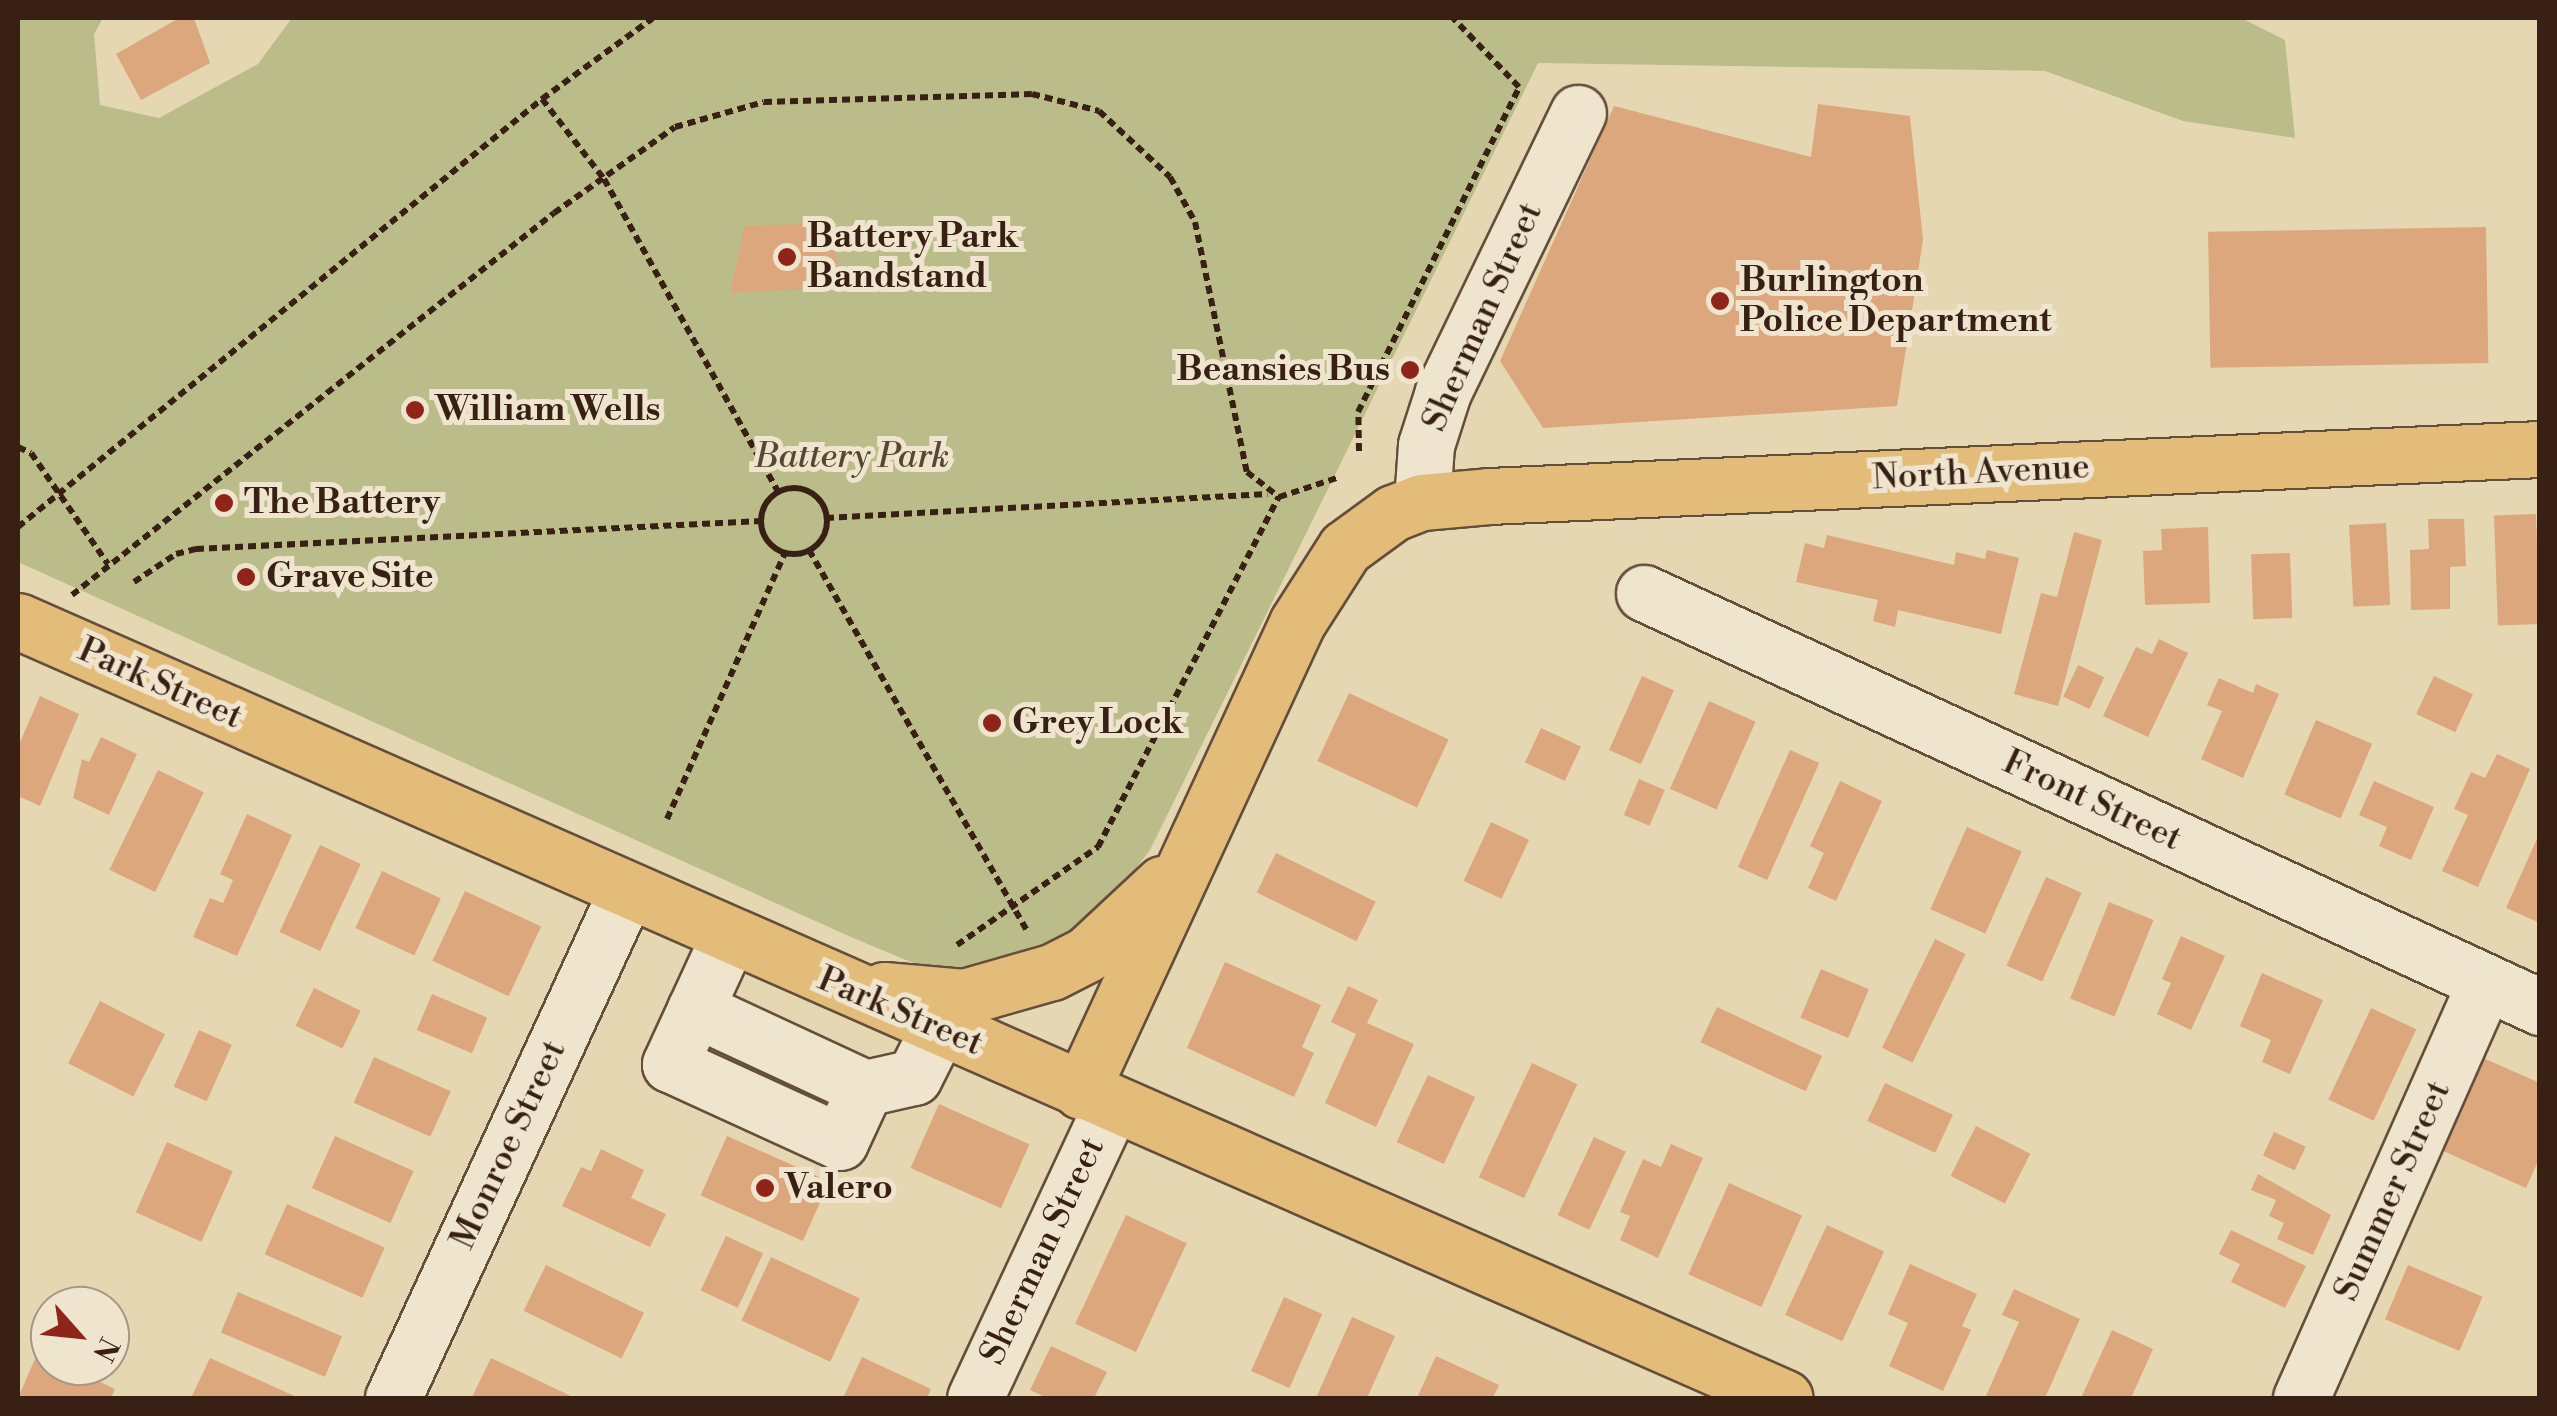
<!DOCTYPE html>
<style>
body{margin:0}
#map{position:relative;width:2557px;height:1416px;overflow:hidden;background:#e6d7b3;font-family:"Libre Bodoni",serif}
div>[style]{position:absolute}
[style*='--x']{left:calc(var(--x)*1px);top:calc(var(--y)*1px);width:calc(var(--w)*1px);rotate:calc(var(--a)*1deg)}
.green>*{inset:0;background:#babd89}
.building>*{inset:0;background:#dca77d;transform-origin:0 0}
.path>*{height:6px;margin-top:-3px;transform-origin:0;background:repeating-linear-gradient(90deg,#382015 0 8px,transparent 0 13px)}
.path>.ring{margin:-3px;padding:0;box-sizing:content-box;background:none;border:6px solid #382015;border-radius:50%}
.roads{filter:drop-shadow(2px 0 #644e3c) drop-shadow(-2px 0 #644e3c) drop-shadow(0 2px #644e3c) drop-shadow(0 -2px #644e3c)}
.minor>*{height:55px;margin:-27.5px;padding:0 27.5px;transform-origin:27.5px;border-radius:27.5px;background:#efe5ce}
.major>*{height:55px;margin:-27.5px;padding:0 27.5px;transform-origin:27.5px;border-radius:27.5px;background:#e3bc7a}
.dots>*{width:28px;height:28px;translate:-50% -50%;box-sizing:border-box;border:5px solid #efe5ce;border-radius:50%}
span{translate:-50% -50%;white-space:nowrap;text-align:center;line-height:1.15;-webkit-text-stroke:10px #efe5ce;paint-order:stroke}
.poi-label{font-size:35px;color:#382015;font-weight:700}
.left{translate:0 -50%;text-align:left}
.right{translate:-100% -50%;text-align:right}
.street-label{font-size:35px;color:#382015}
.park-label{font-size:35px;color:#584732;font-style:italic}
.frame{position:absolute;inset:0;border:20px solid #382015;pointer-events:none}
.north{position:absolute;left:30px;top:1286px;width:100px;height:100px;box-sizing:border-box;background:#efe5ce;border:2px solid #a69684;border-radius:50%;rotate:117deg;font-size:28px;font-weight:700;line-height:40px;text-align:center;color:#382015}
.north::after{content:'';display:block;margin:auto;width:35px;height:45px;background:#8f2418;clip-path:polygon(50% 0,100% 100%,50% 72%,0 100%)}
</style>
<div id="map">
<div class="green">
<div style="clip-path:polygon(18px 18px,103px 18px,94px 34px,100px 105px,159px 118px,258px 64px,292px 18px,2241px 18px,2285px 40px,2295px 138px,2183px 121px,2045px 71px,1538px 63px,1150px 850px,1089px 930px,974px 973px,925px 968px,851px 937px,18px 562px)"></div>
</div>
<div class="building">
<div style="clip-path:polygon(179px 18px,194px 18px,210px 63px,141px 100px,116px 54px)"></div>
<div style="clip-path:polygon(1818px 104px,1910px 116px,1923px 240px,1897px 406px,1543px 428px,1500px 361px,1614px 106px,1811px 157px)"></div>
<div style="clip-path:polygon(825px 223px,846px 287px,730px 293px,745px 226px)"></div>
<div style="left:2486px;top:227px;width:136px;height:278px;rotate:89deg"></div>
<div style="left:2536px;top:514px;width:110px;height:42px;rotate:88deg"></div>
<div style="clip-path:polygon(2428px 519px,2464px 519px,2466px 566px,2450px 567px,2450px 609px,2411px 610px,2410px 550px,2429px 549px)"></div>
<div style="left:2386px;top:523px;width:82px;height:37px;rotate:87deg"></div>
<div style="clip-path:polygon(2208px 527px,2210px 603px,2145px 605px,2143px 551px,2162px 550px,2161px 529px)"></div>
<div style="clip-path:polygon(2074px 532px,2102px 540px,2058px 706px,2014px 694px,2041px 593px,2057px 597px)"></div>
<div style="clip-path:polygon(1827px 535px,1954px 565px,1956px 552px,1985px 559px,1987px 550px,2019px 558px,2001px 634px,1898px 610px,1895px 627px,1873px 621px,1878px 600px,1796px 582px,1805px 543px,1824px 548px)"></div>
<div style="left:2290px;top:553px;width:65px;height:39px;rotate:88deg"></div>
<div style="clip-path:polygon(2159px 639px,2188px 653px,2148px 737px,2103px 716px,2136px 647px,2152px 654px)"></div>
<div style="left:2078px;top:665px;width:29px;height:35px;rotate:25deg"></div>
<div style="left:1642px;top:676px;width:35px;height:81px;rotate:24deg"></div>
<div style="left:2434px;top:676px;width:43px;height:42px;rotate:25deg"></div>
<div style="clip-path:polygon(2219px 678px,2253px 693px,2256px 684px,2279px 694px,2243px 778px,2201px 759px,2222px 711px,2207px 705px)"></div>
<div style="left:1349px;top:693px;width:110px;height:75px;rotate:25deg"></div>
<div style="clip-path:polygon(40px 696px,79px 714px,40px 806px,18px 796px,18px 747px)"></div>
<div style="left:1709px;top:701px;width:51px;height:96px;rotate:24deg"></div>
<div style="left:2316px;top:720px;width:61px;height:81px;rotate:23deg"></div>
<div style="left:1541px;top:728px;width:44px;height:38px;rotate:25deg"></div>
<div style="clip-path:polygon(101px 737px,137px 754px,109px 815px,73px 798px,82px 759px,89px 762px)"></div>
<div style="left:1790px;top:750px;width:32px;height:128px;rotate:24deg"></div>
<div style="clip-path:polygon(2497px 754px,2530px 769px,2478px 887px,2442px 871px,2468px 815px,2454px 809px,2471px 772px,2485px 778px)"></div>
<div style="left:158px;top:770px;width:51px;height:111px;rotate:26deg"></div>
<div style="left:1639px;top:779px;width:28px;height:39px;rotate:23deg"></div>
<div style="clip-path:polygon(1840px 781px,1882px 801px,1836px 901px,1808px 888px,1824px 853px,1810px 846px)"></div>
<div style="clip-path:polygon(2374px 781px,2434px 807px,2411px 860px,2379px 846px,2387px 827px,2359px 815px)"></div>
<div style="clip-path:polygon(247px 814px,292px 835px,237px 956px,193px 937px,210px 898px,223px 903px,233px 880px,220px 874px)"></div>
<div style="left:1491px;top:822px;width:42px;height:65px;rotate:25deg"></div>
<div style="left:1967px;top:827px;width:60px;height:90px;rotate:24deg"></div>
<div style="clip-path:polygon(2540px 832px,2540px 923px,2506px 908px)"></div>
<div style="left:320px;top:845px;width:45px;height:96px;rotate:25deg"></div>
<div style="left:1276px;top:853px;width:111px;height:44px;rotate:26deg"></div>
<div style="left:382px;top:871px;width:65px;height:63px;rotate:25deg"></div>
<div style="left:2046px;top:877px;width:39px;height:97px;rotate:24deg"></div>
<div style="left:465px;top:891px;width:84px;height:77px;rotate:25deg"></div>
<div style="left:2109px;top:902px;width:48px;height:104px;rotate:22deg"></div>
<div style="clip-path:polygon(2181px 936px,2225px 956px,2191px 1030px,2157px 1014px,2171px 983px,2162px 979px)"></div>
<div style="left:1935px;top:939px;width:34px;height:121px;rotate:26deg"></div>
<div style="clip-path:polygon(1225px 962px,1321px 1005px,1302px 1047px,1314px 1053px,1294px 1097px,1187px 1048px)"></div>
<div style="left:1821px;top:969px;width:52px;height:53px;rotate:23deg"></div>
<div style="clip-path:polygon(2262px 973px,2323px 1000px,2290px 1074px,2262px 1062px,2271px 1040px,2240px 1026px)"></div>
<div style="clip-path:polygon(1348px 986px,1378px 1000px,1367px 1023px,1414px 1044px,1376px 1127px,1325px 1103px,1356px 1034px,1331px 1022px)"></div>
<div style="left:314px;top:988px;width:52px;height:42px;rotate:26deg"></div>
<div style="left:432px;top:994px;width:60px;height:39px;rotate:23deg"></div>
<div style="left:100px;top:1001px;width:73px;height:70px;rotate:27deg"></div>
<div style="left:1717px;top:1007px;width:116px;height:39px;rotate:25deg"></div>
<div style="left:2371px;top:1008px;width:50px;height:101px;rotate:25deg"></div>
<div style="left:199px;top:1030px;width:36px;height:62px;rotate:24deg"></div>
<div style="left:374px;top:1057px;width:84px;height:50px;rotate:24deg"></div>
<div style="clip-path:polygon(2483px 1058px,2540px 1083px,2540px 1157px,2526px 1188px,2441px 1150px)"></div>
<div style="left:1532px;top:1063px;width:50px;height:126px;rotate:25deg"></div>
<div style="left:1428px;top:1075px;width:52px;height:74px;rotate:25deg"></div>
<div style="left:1885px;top:1083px;width:75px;height:42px;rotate:25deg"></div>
<div style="left:939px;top:1104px;width:99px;height:70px;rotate:24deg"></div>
<div style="left:1976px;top:1126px;width:61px;height:56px;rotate:27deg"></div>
<div style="left:2274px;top:1132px;width:35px;height:26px;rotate:25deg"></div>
<div style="left:335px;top:1136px;width:86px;height:57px;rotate:24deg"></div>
<div style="left:727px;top:1136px;width:112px;height:65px;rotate:24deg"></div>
<div style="left:1594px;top:1137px;width:35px;height:86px;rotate:25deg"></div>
<div style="left:167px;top:1142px;width:72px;height:77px;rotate:24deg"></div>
<div style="clip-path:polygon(1671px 1144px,1703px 1158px,1658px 1258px,1620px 1240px,1630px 1216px,1620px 1212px,1643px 1159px,1661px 1167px)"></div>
<div style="clip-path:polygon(601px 1149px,644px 1170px,631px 1198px,666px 1214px,650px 1247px,562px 1206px,581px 1167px,591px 1171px)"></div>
<div style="clip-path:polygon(2258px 1174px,2331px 1215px,2313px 1255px,2277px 1239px,2284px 1223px,2269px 1216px,2276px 1200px,2251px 1190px)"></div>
<div style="left:1729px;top:1183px;width:80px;height:100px;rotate:24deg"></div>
<div style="left:287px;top:1204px;width:107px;height:55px;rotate:24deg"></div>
<div style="left:1126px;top:1215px;width:67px;height:120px;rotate:25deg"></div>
<div style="left:1827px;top:1225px;width:63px;height:99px;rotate:25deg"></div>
<div style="clip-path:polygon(2231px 1230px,2306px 1266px,2285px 1308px,2231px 1282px,2240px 1264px,2219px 1254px)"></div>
<div style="left:726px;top:1236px;width:41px;height:60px;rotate:25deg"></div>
<div style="left:771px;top:1257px;width:98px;height:70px;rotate:25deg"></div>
<div style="clip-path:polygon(1910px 1264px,1977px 1294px,1962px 1326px,1971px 1330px,1943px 1391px,1889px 1366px,1908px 1323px,1888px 1314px)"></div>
<div style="left:546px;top:1265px;width:109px;height:51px;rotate:26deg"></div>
<div style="left:2408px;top:1265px;width:81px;height:59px;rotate:23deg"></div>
<div style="clip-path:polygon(2014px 1289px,2080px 1319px,2045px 1398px,1985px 1398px,2019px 1322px,2002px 1315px)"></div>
<div style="left:238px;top:1292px;width:113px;height:44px;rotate:23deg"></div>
<div style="left:1284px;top:1297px;width:42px;height:81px;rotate:24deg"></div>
<div style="clip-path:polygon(1352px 1317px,1395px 1336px,1367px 1398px,1316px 1398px)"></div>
<div style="clip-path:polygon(2112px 1330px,2153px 1349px,2131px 1398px,2081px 1398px)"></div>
<div style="clip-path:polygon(1051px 1346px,1107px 1372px,1094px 1398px,1047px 1398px,1030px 1390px)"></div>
<div style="clip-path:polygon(38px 1352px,50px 1358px,50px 1366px,67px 1366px,115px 1389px,111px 1398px,18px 1398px)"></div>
<div style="clip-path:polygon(1436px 1356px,1499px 1385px,1493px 1398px,1417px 1398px)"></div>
<div style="clip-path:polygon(862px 1357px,931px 1389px,927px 1398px,843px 1398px)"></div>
<div style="clip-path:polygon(210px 1358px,299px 1398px,191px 1398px)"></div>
<div style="clip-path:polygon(491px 1358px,575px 1398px,472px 1397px)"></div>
</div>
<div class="path">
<div style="--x:542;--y:99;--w:101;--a:52.2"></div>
<div style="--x:604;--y:179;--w:358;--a:60.9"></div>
<div style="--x:18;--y:447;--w:14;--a:25"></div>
<div style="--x:31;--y:453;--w:135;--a:55.3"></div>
<div style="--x:1359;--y:451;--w:39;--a:-91"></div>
<div style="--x:1358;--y:412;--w:363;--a:-63.6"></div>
<div style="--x:1519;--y:87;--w:95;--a:-133.7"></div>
<div class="ring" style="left:761px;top:488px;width:60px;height:60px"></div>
<div style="--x:826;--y:518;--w:442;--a:-3.1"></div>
<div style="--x:18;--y:527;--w:677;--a:-39.24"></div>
<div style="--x:542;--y:99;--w:137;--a:-36.1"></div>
<div style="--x:809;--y:550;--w:439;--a:60.2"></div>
<div style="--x:134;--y:582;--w:50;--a:-33.7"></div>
<div style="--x:176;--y:554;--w:21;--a:-14"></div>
<div style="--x:196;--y:549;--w:566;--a:-2.84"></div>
<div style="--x:72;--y:595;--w:615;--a:-38.4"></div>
<div style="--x:554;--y:213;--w:148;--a:-35.4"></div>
<div style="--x:675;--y:127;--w:92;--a:-15.7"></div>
<div style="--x:764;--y:102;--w:268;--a:-1.7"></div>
<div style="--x:1032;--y:94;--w:69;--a:14.2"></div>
<div style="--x:1099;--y:111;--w:97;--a:42.9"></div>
<div style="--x:1170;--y:177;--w:51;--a:60.9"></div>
<div style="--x:1195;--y:222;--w:255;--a:78.3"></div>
<div style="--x:1247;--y:472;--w:41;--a:38"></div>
<div style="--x:1279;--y:497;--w:64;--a:-18.2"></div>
<div style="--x:667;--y:819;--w:291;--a:-66.1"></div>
<div style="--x:957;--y:945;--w:172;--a:-34.8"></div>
<div style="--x:1098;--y:847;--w:394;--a:-62.7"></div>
</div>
<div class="roads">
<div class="minor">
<div style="--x:1422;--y:502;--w:57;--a:-86"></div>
<div style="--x:1426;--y:445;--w:56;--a:-72.2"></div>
<div style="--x:1443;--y:392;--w:310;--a:-64.2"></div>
<div style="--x:1644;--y:593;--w:987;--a:24.8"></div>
<div style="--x:728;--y:938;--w:139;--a:114.7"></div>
<div style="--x:670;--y:1064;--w:187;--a:24.6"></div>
<div style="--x:840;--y:1142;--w:60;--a:-65.2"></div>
<div style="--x:865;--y:1088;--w:50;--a:-12.7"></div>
<div style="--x:914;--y:1077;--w:54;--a:-63.4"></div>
<div style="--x:695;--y:1009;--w:187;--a:24.9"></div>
<div style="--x:393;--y:1398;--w:557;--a:-65.28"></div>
<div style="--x:975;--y:1398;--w:324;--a:-65"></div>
<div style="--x:2301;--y:1398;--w:454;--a:-66.1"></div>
</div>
<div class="major">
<div style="--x:18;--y:621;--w:1930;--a:23.74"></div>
<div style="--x:884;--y:990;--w:80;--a:5"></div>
<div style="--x:964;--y:997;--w:91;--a:-15.9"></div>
<div style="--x:1052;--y:972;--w:39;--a:-27"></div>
<div style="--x:1087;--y:954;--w:103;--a:-43"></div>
<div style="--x:1081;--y:1091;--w:515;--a:-65.22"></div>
<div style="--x:1297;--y:623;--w:89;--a:-57.4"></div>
<div style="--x:1345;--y:548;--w:59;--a:-36.1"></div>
<div style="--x:1393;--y:513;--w:31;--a:-21"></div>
<div style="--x:1422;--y:502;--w:67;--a:-5.1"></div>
<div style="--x:1489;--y:496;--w:1052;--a:-2.56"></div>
</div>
</div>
<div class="dots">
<div style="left:787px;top:257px;background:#8f2418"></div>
<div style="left:1720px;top:301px;background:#8f2418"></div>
<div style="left:1410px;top:370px;background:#8f2418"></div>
<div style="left:415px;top:410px;background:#8f2418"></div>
<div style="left:224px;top:503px;background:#8f2418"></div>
<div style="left:246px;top:577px;background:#8f2418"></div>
<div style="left:992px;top:723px;background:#8f2418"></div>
<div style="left:765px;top:1188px;background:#8f2418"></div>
</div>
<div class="poi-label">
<span class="left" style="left:807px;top:257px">Battery Park<br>Bandstand</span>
<span class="left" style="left:1740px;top:301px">Burlington<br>Police Department</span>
<span class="right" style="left:1390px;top:370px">Beansies Bus</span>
<span class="left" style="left:435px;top:410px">William Wells</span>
<span class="left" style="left:244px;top:503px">The Battery</span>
<span class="left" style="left:266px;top:577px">Grave Site</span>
<span class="left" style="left:1012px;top:723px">Grey Lock</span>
<span class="left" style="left:785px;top:1188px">Valero</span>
</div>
<div class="street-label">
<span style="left:1483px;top:317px;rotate:-66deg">Sherman Street</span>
<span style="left:1981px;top:473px;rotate:-3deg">North Avenue</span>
<span style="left:160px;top:684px;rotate:24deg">Park Street</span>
<span style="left:2092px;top:801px;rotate:25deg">Front Street</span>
<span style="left:900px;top:1012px;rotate:23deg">Park Street</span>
<span style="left:509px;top:1145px;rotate:-65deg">Monroe Street</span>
<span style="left:2393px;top:1191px;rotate:-66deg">Summer Street</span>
<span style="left:1043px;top:1251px;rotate:-65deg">Sherman Street</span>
</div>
<div class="park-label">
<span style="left:852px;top:457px">Battery Park</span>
</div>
<div class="frame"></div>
<div class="north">N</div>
</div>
